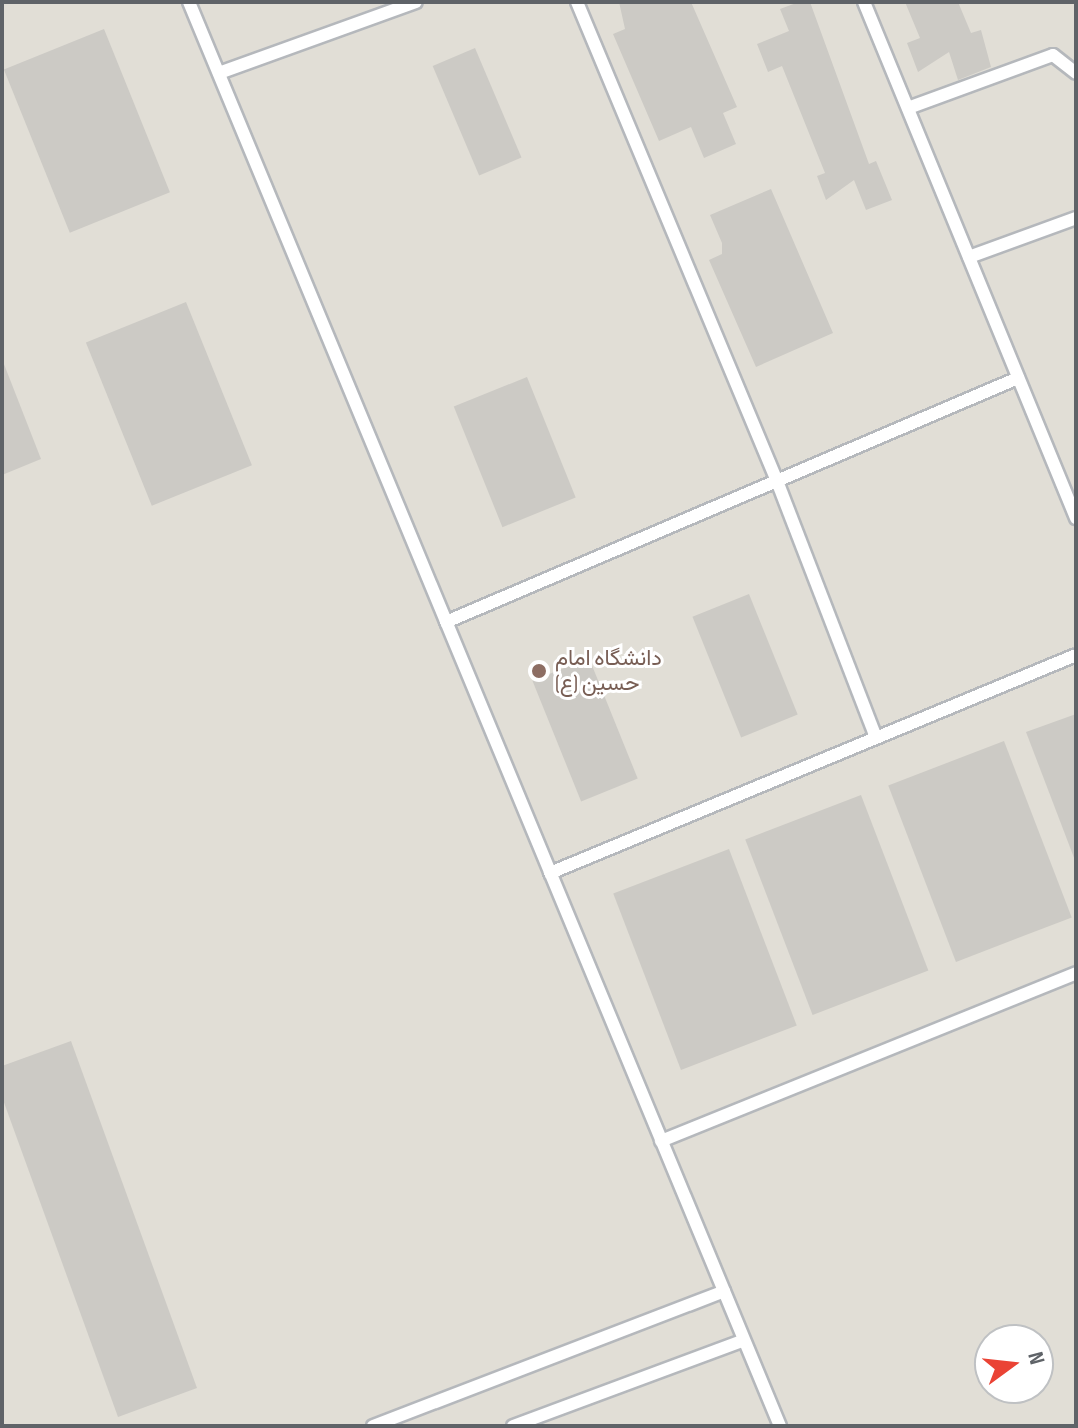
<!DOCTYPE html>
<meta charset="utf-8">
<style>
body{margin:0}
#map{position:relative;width:1078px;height:1428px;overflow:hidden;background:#f1efe8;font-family:"Sofia Sans Condensed",Vazirmatn,sans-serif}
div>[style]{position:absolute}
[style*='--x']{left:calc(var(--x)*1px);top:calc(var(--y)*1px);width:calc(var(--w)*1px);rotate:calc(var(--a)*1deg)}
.education>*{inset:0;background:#e1ded6}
.building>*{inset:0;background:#cccac5;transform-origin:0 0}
.roads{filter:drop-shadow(2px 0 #b5b8bc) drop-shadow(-2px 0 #b5b8bc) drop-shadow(0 2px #b5b8bc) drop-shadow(0 -2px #b5b8bc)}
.service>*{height:12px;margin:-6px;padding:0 6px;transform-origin:6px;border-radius:6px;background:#fff}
.dots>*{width:22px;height:22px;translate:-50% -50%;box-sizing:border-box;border:4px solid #fff;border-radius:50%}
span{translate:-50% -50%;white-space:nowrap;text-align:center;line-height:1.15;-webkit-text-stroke:6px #fff;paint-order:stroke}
.education-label{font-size:22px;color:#785e54}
.left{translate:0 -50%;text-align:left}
.frame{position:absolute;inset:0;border:4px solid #5f6368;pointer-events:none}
.north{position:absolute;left:974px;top:1324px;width:80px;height:80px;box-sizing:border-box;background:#fff;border:2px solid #bfc1c3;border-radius:50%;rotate:75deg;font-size:22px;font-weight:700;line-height:32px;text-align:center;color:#5f6368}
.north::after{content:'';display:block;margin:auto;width:28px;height:36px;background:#ea4335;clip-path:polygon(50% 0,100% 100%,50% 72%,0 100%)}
</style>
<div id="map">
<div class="education">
<div style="clip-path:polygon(evenodd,2px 2px,1076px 2px,1076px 1426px,2px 1426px,2px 2px,990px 1340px,1038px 1340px,1038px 1388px,990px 1388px,990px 1340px)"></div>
</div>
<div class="building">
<div style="clip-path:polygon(619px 2px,691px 2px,737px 107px,723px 113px,736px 144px,704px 158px,691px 127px,659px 141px,613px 34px,625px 29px)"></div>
<div style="clip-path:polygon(799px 2px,810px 2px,869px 164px,876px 161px,892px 200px,866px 210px,854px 180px,826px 200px,817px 176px,825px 173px,782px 66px,768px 72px,757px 44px,789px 31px,780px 9px)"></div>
<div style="clip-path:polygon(905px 2px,958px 2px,971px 33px,981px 30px,991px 67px,958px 80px,949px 52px,918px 72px,907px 43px,920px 38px)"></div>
<div style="left:104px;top:29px;width:176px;height:108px;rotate:68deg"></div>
<div style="left:475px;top:48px;width:119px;height:46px;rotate:67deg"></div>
<div style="clip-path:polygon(771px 189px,833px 333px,756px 367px,709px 260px,722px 254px,722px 243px,710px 215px)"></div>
<div style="left:186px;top:302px;width:176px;height:108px;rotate:68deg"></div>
<div style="clip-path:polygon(2px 359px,41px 459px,2px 475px)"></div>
<div style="left:527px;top:377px;width:130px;height:79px;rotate:68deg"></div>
<div style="left:749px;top:594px;width:130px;height:61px;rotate:68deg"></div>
<div style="left:589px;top:658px;width:130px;height:61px;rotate:68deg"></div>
<div style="clip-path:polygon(1076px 714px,1076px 863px,1026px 732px)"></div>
<div style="left:1004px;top:741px;width:189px;height:124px;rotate:69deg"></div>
<div style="left:861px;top:795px;width:188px;height:124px;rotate:69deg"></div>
<div style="left:729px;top:849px;width:189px;height:124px;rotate:69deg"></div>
<div style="clip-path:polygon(71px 1041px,197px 1388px,118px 1417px,2px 1097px,2px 1066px)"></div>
</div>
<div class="roads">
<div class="service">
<div style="--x:189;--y:2;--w:1542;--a:67.46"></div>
<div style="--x:577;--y:2;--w:519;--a:67.34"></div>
<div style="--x:777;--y:481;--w:275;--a:68.9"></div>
<div style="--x:864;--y:2;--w:558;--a:67.66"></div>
<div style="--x:219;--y:73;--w:209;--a:-19.8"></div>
<div style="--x:908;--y:108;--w:154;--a:-20.1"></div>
<div style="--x:1053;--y:55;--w:29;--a:38"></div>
<div style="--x:969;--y:257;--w:114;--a:-20"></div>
<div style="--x:446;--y:622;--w:622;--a:-23.1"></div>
<div style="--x:550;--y:873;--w:569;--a:-22.51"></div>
<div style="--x:661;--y:1141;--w:448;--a:-22"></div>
<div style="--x:373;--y:1426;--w:376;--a:-21"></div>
<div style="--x:513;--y:1426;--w:246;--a:-20.4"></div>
</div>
</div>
<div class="dots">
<div style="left:539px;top:671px;background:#8d6e63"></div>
</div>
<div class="education-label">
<span class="left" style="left:555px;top:671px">دانشگاه امام<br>حسین (ع)</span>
</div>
<div class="frame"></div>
<div class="north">N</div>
</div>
